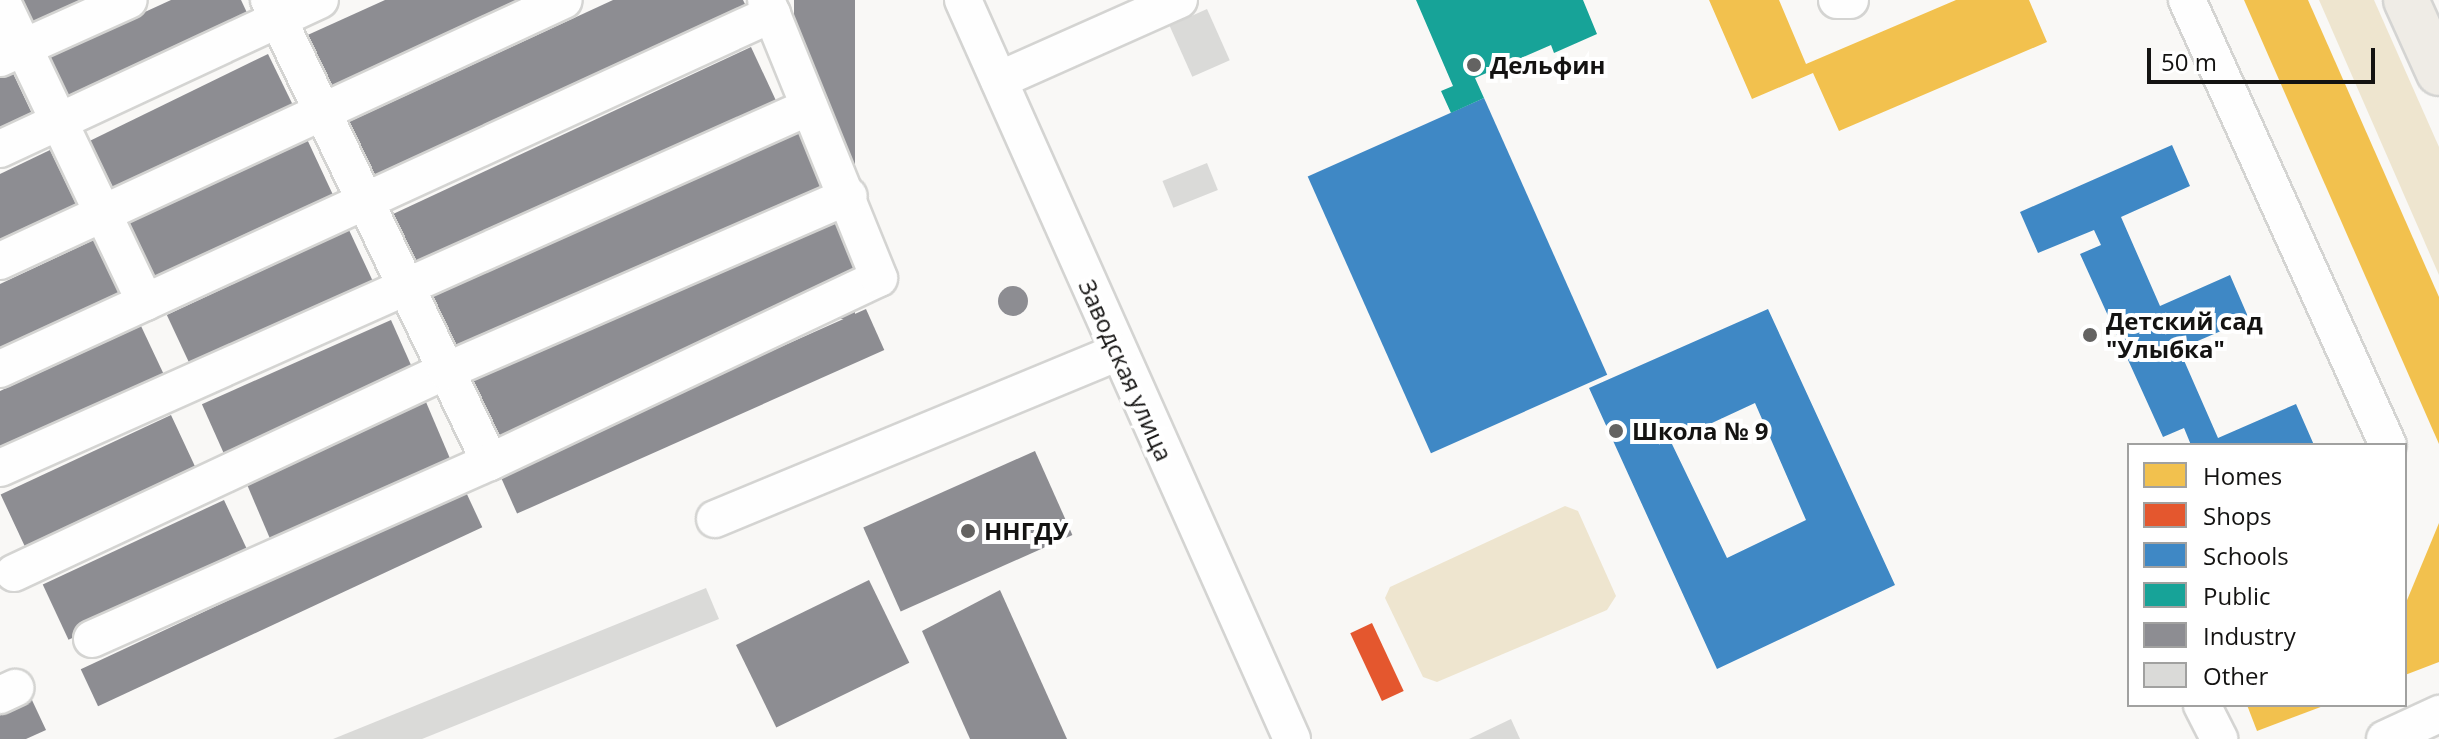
<!DOCTYPE html>
<meta charset="utf-8">
<style>
body{margin:0}
#map{position:relative;width:2439px;height:739px;overflow:hidden;background:#f9f8f6;font-family:"Open Sans",sans-serif}
div>[style]{position:absolute}
[style*='--x']{left:calc(var(--x)*1px);top:calc(var(--y)*1px);width:calc(var(--w)*1px);rotate:calc(var(--a)*1deg)}
.green>*{inset:0;background:#eee5cf}
.homes>*{inset:0;background:#f2c14e}
.shops>*{inset:0;background:#e4572e;transform-origin:0 0}
.schools>*{inset:0;background:#3f88c5;transform-origin:0 0}
.public>*{inset:0;background:#17a398}
.industry>*{inset:0;background:#8d8d92;transform-origin:0 0}
.round{border-radius:50%}
.building>*{inset:0;background:#dadad8;transform-origin:0 0}
.roads{filter:drop-shadow(2px 0 #d4d4d2) drop-shadow(-2px 0 #d4d4d2) drop-shadow(0 2px #d4d4d2) drop-shadow(0 -2px #d4d4d2)}
.minor>*{height:36px;margin:-18px;padding:0 18px;transform-origin:18px;border-radius:18px;background:#fefefe}
.major>*{height:44px;margin:-22px;padding:0 22px;transform-origin:22px;border-radius:22px;background:#efece6}
.dots>*{width:22px;height:22px;translate:-50% -50%;box-sizing:border-box;border:4px solid #fff;border-radius:50%}
span{translate:-50% -50%;white-space:nowrap;text-align:center;line-height:1.15;-webkit-text-stroke:8px #fff;paint-order:stroke}
.poi-label{font-size:24px;color:#141312;font-weight:700}
.left{translate:0 -50%;text-align:left}
.street-label{font-size:24px;color:#141312}
.legend{position:absolute;left:2127px;top:443px;width:280px;height:264px;box-sizing:border-box;background:#fff;border:2px solid #a1a1a0;margin:0;padding:10px 14px;list-style:none;font-size:24px;color:#141312}
.legend li{display:flex;align-items:center;gap:16px;height:40px}
.legend b{width:40px;border:2px solid #a1a1a0}
.scale{position:absolute;left:2147px;top:48px;width:228px;height:36px;box-sizing:border-box;border:4px solid #141312;border-top:0;padding-left:10px;font-size:24px;line-height:28px;white-space:nowrap;color:#141312;-webkit-text-stroke:6px #fff;paint-order:stroke}
</style>
<div id="map">
<div class="green">
<div style="clip-path:polygon(2319px 0,2374px 0,2439px 147px,2439px 275px)"></div>
<div style="clip-path:polygon(1565px 506px,1578px 511px,1616px 596px,1607px 610px,1437px 682px,1423px 677px,1385px 598px,1390px 587px)"></div>
</div>
<div class="homes">
<div style="clip-path:polygon(1709px 0,1779px 0,1806px 64px,1956px 0,2029px 0,2047px 42px,1839px 131px,1813px 73px,1752px 99px)"></div>
<div style="clip-path:polygon(2244px 0,2308px 0,2439px 297px,2439px 444px)"></div>
<div style="clip-path:polygon(2439px 523px,2439px 662px,2405px 675px,2405px 605px)"></div>
<div style="clip-path:polygon(2247px 705px,2326px 705px,2257px 731px)"></div>
</div>
<div class="shops">
<div style="left:1372px;top:623px;width:75px;height:24px;rotate:65deg"></div>
</div>
<div class="schools">
<div style="left:1484px;top:98px;width:303px;height:193px;rotate:66deg"></div>
<div style="clip-path:polygon(2172px 145px,2190px 186px,2121px 217px,2160px 306px,2230px 275px,2249px 319px,2179px 349px,2218px 438px,2296px 404px,2314px 445px,2191px 445px,2184px 428px,2163px 437px,2080px 254px,2101px 245px,2094px 230px,2038px 253px,2020px 212px)"></div>
<div style="clip-path:polygon(evenodd,1768px 309px,1895px 585px,1717px 669px,1589px 388px,1768px 309px,1755px 403px,1806px 520px,1727px 558px,1671px 442px,1755px 403px)"></div>
</div>
<div class="public">
<div style="clip-path:polygon(1416px 0,1583px 0,1597px 34px,1554px 53px,1551px 45px,1475px 78px,1484px 98px,1451px 113px,1441px 91px,1453px 86px)"></div>
</div>
<div class="industry">
<div style="clip-path:polygon(19px 0,96px 0,32px 29px)"></div>
<div style="clip-path:polygon(171px 0,241px 0,249px 17px,68px 100px,49px 56px)"></div>
<div style="clip-path:polygon(385px 0,527px 0,326px 92px,301px 38px)"></div>
<div style="clip-path:polygon(613px 0,743px 0,748px 10px,369px 184px,342px 125px)"></div>
<div style="left:794px;top:0;width:61px;height:319px"></div>
<div style="left:751px;top:47px;width:67px;height:402px;rotate:65deg"></div>
<div style="left:268px;top:54px;width:64px;height:198px;rotate:64deg"></div>
<div style="clip-path:polygon(10px 67px,35px 120px,0 137px,0 72px)"></div>
<div style="left:794px;top:135px;width:66px;height:402px;rotate:66deg"></div>
<div style="left:306px;top:137px;width:69px;height:201px;rotate:65deg"></div>
<div style="clip-path:polygon(50px 150px,77px 206px,0 243px,0 174px)"></div>
<div style="left:835px;top:219px;width:62px;height:403px;rotate:66deg"></div>
<div style="left:349px;top:230px;width:63px;height:201px;rotate:65deg"></div>
<div style="clip-path:polygon(96px 239px,123px 298px,0 356px,0 284px)"></div>
<div class="round" style="left:998px;top:286px;width:30px;height:30px"></div>
<div style="left:866px;top:309px;width:45px;height:402px;rotate:66deg"></div>
<div style="left:391px;top:320px;width:59px;height:207px;rotate:66deg"></div>
<div style="clip-path:polygon(141px 326px,166px 379px,0 456px,0 391px)"></div>
<div style="left:426px;top:402px;width:65px;height:197px;rotate:67deg"></div>
<div style="left:171px;top:415px;width:63px;height:188px;rotate:65deg"></div>
<div style="left:1035px;top:451px;width:92px;height:188px;rotate:66deg"></div>
<div style="left:465px;top:490px;width:41px;height:424px;rotate:65deg"></div>
<div style="left:224px;top:500px;width:61px;height:200px;rotate:65deg"></div>
<div style="left:869px;top:580px;width:92px;height:148px;rotate:64deg"></div>
<div style="clip-path:polygon(1000px 590px,1067px 739px,970px 739px,922px 631px)"></div>
<div style="clip-path:polygon(31px 698px,46px 730px,26px 739px,0 739px,0 713px)"></div>
</div>
<div class="building">
<div style="left:1207px;top:9px;width:56px;height:41px;rotate:66deg"></div>
<div style="left:1207px;top:163px;width:29px;height:48px;rotate:68deg"></div>
<div style="clip-path:polygon(706px 588px,719px 619px,422px 739px,333px 739px)"></div>
<div style="clip-path:polygon(1511px 719px,1520px 739px,1469px 739px)"></div>
</div>
<div class="roads">
<div class="minor">
<div style="--x:1;--y:0;--w:335;--a:64.5"></div>
<div style="--x:269;--y:0;--w:512;--a:64.44"></div>
<div style="--x:490;--y:462;--w:430;--a:-25.3"></div>
<div style="--x:879;--y:278;--w:300;--a:-112.1"></div>
<div style="--x:963;--y:0;--w:809;--a:66"></div>
<div style="--x:1837;--y:0;--w:13;--a:0"></div>
<div style="--x:2187;--y:0;--w:488;--a:65.7"></div>
<div style="--x:0;--y:58;--w:141;--a:-24.2"></div>
<div style="--x:999;--y:80;--w:197;--a:-24"></div>
<div style="--x:0;--y:149;--w:353;--a:-25"></div>
<div style="--x:0;--y:261;--w:621;--a:-24.83"></div>
<div style="--x:0;--y:369;--w:850;--a:-24.7"></div>
<div style="--x:0;--y:468;--w:886;--a:-24.05"></div>
<div style="--x:715;--y:519;--w:436;--a:-22.5"></div>
<div style="--x:14;--y:573;--w:477;--a:-25.1"></div>
<div style="--x:446;--y:371;--w:439;--a:-23.5"></div>
<div style="--x:92;--y:639;--w:436;--a:-24"></div>
<div style="--x:0;--y:695;--w:17;--a:-25"></div>
<div style="--x:2202;--y:705;--w:38;--a:63"></div>
<div style="--x:2385;--y:739;--w:60;--a:-24.8"></div>
</div>
<div class="major">
<div style="--x:2406;--y:0;--w:80;--a:65.7"></div>
</div>
</div>
<div class="dots">
<div style="left:1474px;top:65px;background:#646362"></div>
<div style="left:2090px;top:335px;background:#646362"></div>
<div style="left:1616px;top:431px;background:#646362"></div>
<div style="left:968px;top:531px;background:#646362"></div>
</div>
<div class="poi-label">
<span class="left" style="left:1490px;top:65px">Дельфин</span>
<span class="left" style="left:2106px;top:335px">Детский сад<br>"Улыбка"</span>
<span class="left" style="left:1632px;top:431px">Школа № 9</span>
<span class="left" style="left:984px;top:531px">ННГДУ</span>
</div>
<div class="street-label">
<span style="left:1126px;top:370px;rotate:66deg">Заводская улица</span>
</div>
<ul class="legend">
<li><b style="height:22px;background:#f2c14e"></b>Homes</li>
<li><b style="height:22px;background:#e4572e"></b>Shops</li>
<li><b style="height:22px;background:#3f88c5"></b>Schools</li>
<li><b style="height:22px;background:#17a398"></b>Public</li>
<li><b style="height:22px;background:#8d8d92"></b>Industry</li>
<li><b style="height:22px;background:#dadad8"></b>Other</li>
</ul>
<div class="scale">50 m</div>
</div>
